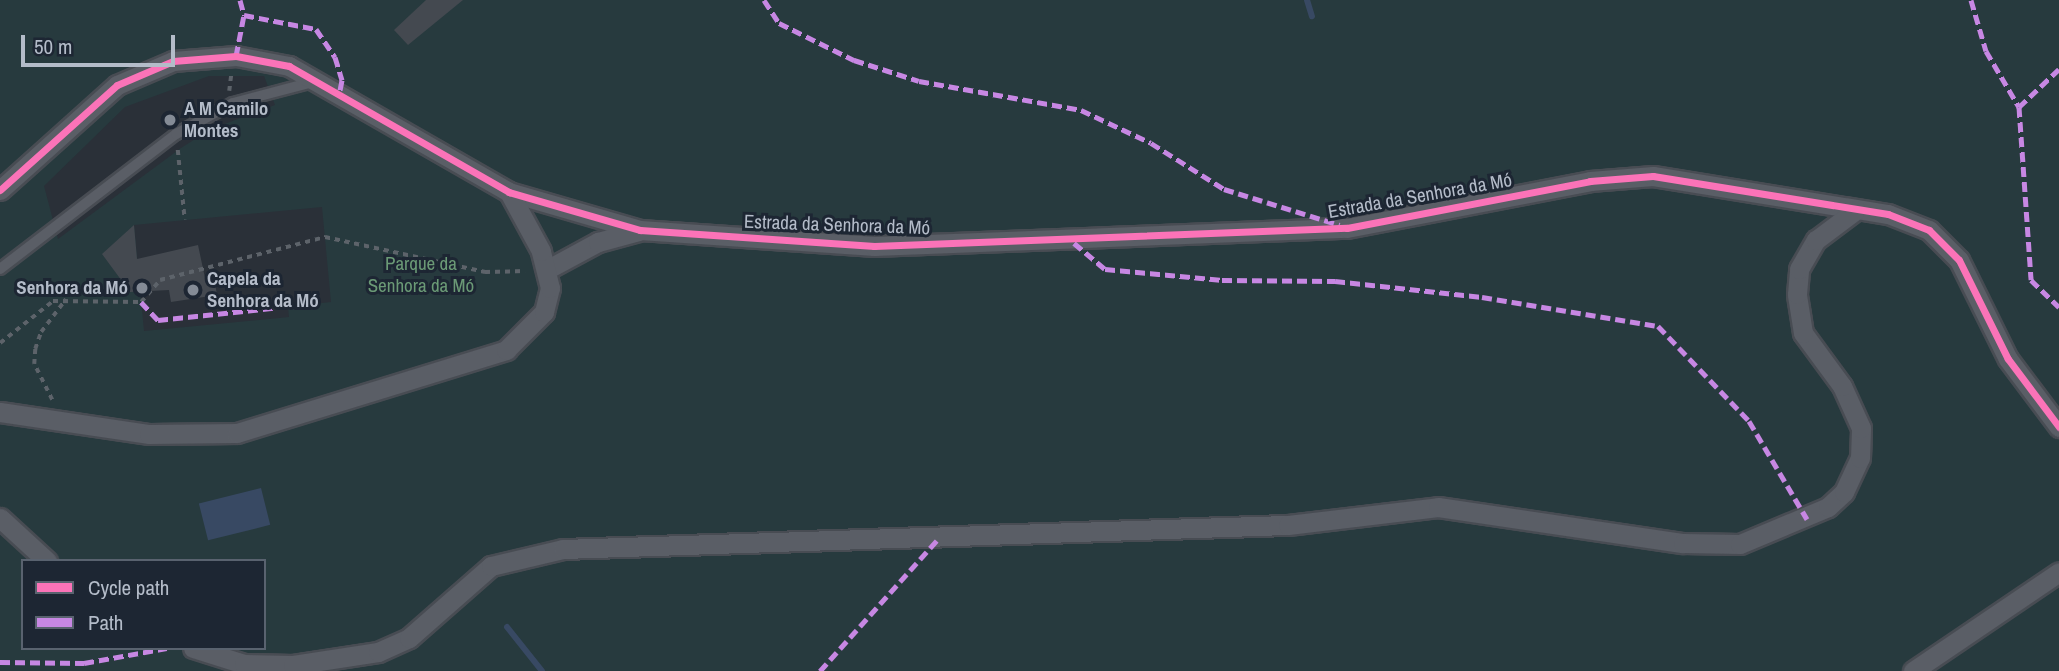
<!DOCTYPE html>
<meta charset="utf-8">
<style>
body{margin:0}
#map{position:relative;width:2059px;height:671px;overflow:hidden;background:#2a3038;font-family:"Archivo Narrow",sans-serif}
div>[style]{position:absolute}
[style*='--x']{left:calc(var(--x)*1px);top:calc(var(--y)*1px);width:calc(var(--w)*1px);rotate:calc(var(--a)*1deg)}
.green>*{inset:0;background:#273a3e}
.water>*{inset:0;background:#384963;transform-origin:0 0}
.stream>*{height:6px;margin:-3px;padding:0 3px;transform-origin:3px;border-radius:3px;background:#384963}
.building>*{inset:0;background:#444950}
.path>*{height:3.5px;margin-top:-1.75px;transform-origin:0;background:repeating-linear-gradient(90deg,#5d636a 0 5px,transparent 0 10px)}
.roads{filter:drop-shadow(2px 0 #484c53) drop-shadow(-2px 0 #484c53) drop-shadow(0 2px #484c53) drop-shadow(0 -2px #484c53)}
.service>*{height:10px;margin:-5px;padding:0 5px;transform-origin:5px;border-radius:5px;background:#5a5e66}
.minor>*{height:19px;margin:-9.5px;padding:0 9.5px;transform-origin:9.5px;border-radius:9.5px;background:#5a5e66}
.quiet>*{height:5px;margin-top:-2.5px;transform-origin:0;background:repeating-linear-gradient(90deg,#c787e3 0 10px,transparent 0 15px)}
.cycleway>*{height:7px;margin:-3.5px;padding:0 3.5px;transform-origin:3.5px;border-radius:3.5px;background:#fb73b8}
.dots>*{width:19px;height:19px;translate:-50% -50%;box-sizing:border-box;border:4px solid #1d2633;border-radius:50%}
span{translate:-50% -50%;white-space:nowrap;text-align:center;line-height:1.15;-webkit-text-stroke:6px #1d2633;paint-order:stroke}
.poi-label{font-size:19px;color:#b4bcc9;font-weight:700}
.left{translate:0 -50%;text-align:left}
.right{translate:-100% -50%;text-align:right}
.street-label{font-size:19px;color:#b4bcc9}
.park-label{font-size:19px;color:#6b9a76}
.legend{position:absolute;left:21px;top:559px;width:245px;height:91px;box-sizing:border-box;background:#1d2633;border:2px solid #59626f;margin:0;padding:9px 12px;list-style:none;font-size:21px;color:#b4bcc9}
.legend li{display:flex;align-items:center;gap:14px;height:35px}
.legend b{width:35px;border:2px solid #59626f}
.scale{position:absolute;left:21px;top:35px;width:154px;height:32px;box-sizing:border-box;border:4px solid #b4bcc9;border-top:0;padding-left:9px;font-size:21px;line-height:24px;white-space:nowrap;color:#b4bcc9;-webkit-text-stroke:5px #1d2633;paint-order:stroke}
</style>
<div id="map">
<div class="green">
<div style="clip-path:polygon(evenodd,0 0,2059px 0,2059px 671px,0 671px,0 0,209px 76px,264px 76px,275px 105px,211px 129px,181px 148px,58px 239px,44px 186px,125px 107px,209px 76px,0 0,322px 207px,331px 302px,288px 307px,289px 317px,144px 331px,134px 225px,322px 207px,0 0,23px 561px,264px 561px,264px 648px,23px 648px,23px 561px)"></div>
</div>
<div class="water">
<div style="left:261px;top:488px;width:38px;height:64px;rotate:76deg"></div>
</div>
<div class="stream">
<div style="--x:1307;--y:0;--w:17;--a:73"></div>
<div style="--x:507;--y:627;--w:56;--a:51.5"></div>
</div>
<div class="building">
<div style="clip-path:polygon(426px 0,463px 0,408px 45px,394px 30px)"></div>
<div style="clip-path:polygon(134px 225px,137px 259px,198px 245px,205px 278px,214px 277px,217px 295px,171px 302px,169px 290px,130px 292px,102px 254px)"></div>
</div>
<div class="path">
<div style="--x:229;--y:91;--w:16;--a:-83"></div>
<div style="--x:178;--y:150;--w:70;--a:84.3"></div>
<div style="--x:0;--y:343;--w:68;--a:-38.4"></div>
<div style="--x:53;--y:301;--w:88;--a:0.7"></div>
<div style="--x:141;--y:302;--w:29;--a:-49"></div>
<div style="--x:160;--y:280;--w:171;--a:-14.6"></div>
<div style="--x:325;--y:237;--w:164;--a:12.3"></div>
<div style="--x:485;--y:272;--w:40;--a:-1.4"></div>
<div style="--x:52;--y:400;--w:40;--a:-116.6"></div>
<div style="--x:34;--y:364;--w:15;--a:-86"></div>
<div style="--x:35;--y:349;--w:18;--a:-71"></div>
<div style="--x:41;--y:332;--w:41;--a:-52.9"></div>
</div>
<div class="roads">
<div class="service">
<div style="--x:0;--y:269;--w:222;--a:-37.5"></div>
<div style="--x:176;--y:134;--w:65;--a:-28.5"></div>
<div style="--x:233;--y:103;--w:83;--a:-14.7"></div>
</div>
<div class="minor">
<div style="--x:0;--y:190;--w:157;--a:-41.9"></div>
<div style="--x:117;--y:85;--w:61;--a:-23.2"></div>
<div style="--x:173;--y:61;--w:63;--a:-4.5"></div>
<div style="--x:236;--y:56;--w:54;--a:10.7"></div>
<div style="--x:289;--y:66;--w:254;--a:29.8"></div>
<div style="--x:509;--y:192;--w:136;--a:16.2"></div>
<div style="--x:640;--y:230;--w:235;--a:3.9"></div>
<div style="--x:874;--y:246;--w:473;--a:-2.2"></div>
<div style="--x:1347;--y:228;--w:248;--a:-10.9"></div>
<div style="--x:1590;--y:181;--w:63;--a:-4.5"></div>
<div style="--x:1653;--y:176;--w:238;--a:9.2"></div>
<div style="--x:1888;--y:214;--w:44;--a:21.3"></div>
<div style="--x:1929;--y:230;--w:42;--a:45"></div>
<div style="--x:1959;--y:260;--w:110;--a:63.7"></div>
<div style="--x:2008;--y:359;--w:85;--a:53.1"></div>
<div style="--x:548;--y:269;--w:57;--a:-28.4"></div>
<div style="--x:598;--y:242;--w:42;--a:-15"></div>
<div style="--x:0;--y:412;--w:151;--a:8.4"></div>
<div style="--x:149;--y:434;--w:88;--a:-0.7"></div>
<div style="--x:237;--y:433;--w:282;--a:-17.1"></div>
<div style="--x:506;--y:350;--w:54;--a:-45"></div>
<div style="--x:544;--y:312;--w:25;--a:-76"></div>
<div style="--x:550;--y:288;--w:38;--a:-104"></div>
<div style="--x:541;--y:251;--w:67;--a:-118.5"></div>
<div style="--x:0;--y:518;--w:64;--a:42.5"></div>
<div style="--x:193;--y:648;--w:53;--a:17.4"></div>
<div style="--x:244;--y:664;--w:49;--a:1.2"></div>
<div style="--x:293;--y:665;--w:86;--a:-8.7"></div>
<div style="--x:378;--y:652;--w:34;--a:-24"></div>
<div style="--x:409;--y:638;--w:109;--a:-41.3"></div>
<div style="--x:491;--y:566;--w:74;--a:-13.3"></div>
<div style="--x:563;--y:549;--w:725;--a:-1.9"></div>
<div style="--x:1288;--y:525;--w:151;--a:-6.8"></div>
<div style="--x:1438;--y:507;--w:248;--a:8.4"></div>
<div style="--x:1683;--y:543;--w:57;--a:1"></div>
<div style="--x:1740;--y:544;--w:95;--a:-22.8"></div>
<div style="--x:1828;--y:507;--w:22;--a:-43"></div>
<div style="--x:1844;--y:492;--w:38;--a:-65"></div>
<div style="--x:1860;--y:458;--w:30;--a:-88"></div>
<div style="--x:1861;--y:428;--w:46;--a:-114.3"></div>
<div style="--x:1842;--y:386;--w:66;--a:-126.3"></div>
<div style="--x:1803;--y:333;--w:39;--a:-99"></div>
<div style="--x:1797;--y:294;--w:25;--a:-85"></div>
<div style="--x:1799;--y:269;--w:34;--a:-60"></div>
<div style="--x:1816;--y:240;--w:50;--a:-36.9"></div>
<div style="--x:1913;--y:671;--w:176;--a:-34.1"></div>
</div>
</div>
<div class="quiet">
<div style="--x:240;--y:0;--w:16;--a:75"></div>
<div style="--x:244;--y:15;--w:73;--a:11"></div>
<div style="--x:316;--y:29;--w:34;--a:56"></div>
<div style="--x:335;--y:57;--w:24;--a:73"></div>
<div style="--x:342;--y:80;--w:15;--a:101"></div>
<div style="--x:764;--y:0;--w:27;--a:57"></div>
<div style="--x:779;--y:23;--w:84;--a:26.3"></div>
<div style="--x:854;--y:60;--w:68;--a:17.9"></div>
<div style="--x:919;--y:81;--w:165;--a:10.1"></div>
<div style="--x:1081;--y:110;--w:77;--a:25.2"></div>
<div style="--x:1151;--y:143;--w:86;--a:32.2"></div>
<div style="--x:1224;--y:189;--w:121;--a:17.2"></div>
<div style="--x:1971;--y:0;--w:53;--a:73.6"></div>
<div style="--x:1986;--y:51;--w:65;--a:59.5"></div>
<div style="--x:2019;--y:107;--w:173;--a:86"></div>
<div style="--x:2031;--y:280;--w:39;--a:44"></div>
<div style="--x:236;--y:56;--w:42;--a:-79"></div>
<div style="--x:2019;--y:107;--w:55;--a:-43.5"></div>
<div style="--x:1074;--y:243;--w:40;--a:40"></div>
<div style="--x:1105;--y:269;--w:118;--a:5.4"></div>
<div style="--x:1222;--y:280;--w:113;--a:0.5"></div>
<div style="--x:1335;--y:281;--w:148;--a:6.2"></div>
<div style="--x:1482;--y:297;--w:178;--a:9.4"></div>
<div style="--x:1658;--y:326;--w:132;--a:46.2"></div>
<div style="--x:1749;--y:421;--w:114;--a:59.4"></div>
<div style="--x:141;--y:302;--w:25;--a:47"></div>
<div style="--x:158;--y:320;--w:116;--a:-6"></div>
<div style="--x:0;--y:662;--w:84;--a:0.7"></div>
<div style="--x:84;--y:663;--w:84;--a:-10.2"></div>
<div style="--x:820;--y:671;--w:176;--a:-48.2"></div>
</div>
<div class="cycleway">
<div style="--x:0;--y:190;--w:157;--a:-41.9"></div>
<div style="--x:117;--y:85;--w:61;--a:-23.2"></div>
<div style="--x:173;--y:61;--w:63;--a:-4.5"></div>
<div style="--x:236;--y:56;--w:54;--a:10.7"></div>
<div style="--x:289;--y:66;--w:254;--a:29.8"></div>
<div style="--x:509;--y:192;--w:136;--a:16.2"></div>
<div style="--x:640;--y:230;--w:235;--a:3.9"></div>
<div style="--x:874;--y:246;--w:473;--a:-2.2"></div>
<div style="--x:1347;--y:228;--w:248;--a:-10.9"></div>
<div style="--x:1590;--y:181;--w:63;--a:-4.5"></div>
<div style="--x:1653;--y:176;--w:238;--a:9.2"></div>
<div style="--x:1888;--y:214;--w:44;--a:21.3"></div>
<div style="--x:1929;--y:230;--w:42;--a:45"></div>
<div style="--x:1959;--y:260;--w:110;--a:63.7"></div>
<div style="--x:2008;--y:359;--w:85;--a:53.1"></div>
</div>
<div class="dots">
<div style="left:170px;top:120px;background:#848b96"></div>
<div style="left:142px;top:288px;background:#848b96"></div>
<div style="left:193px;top:290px;background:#848b96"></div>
</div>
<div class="poi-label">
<span class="left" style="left:184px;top:120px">A M Camilo<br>Montes</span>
<span class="left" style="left:207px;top:290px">Capela da<br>Senhora da Mó</span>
<span class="right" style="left:128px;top:288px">Senhora da Mó</span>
</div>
<div class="street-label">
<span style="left:1420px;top:196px;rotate:-10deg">Estrada da Senhora da Mó</span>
<span style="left:837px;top:225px;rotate:2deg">Estrada da Senhora da Mó</span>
</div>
<div class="park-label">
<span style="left:421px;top:275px">Parque da<br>Senhora da Mó</span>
</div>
<ul class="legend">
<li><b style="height:9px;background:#fb73b8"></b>Cycle path</li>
<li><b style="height:9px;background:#c787e3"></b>Path</li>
</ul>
<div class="scale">50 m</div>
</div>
